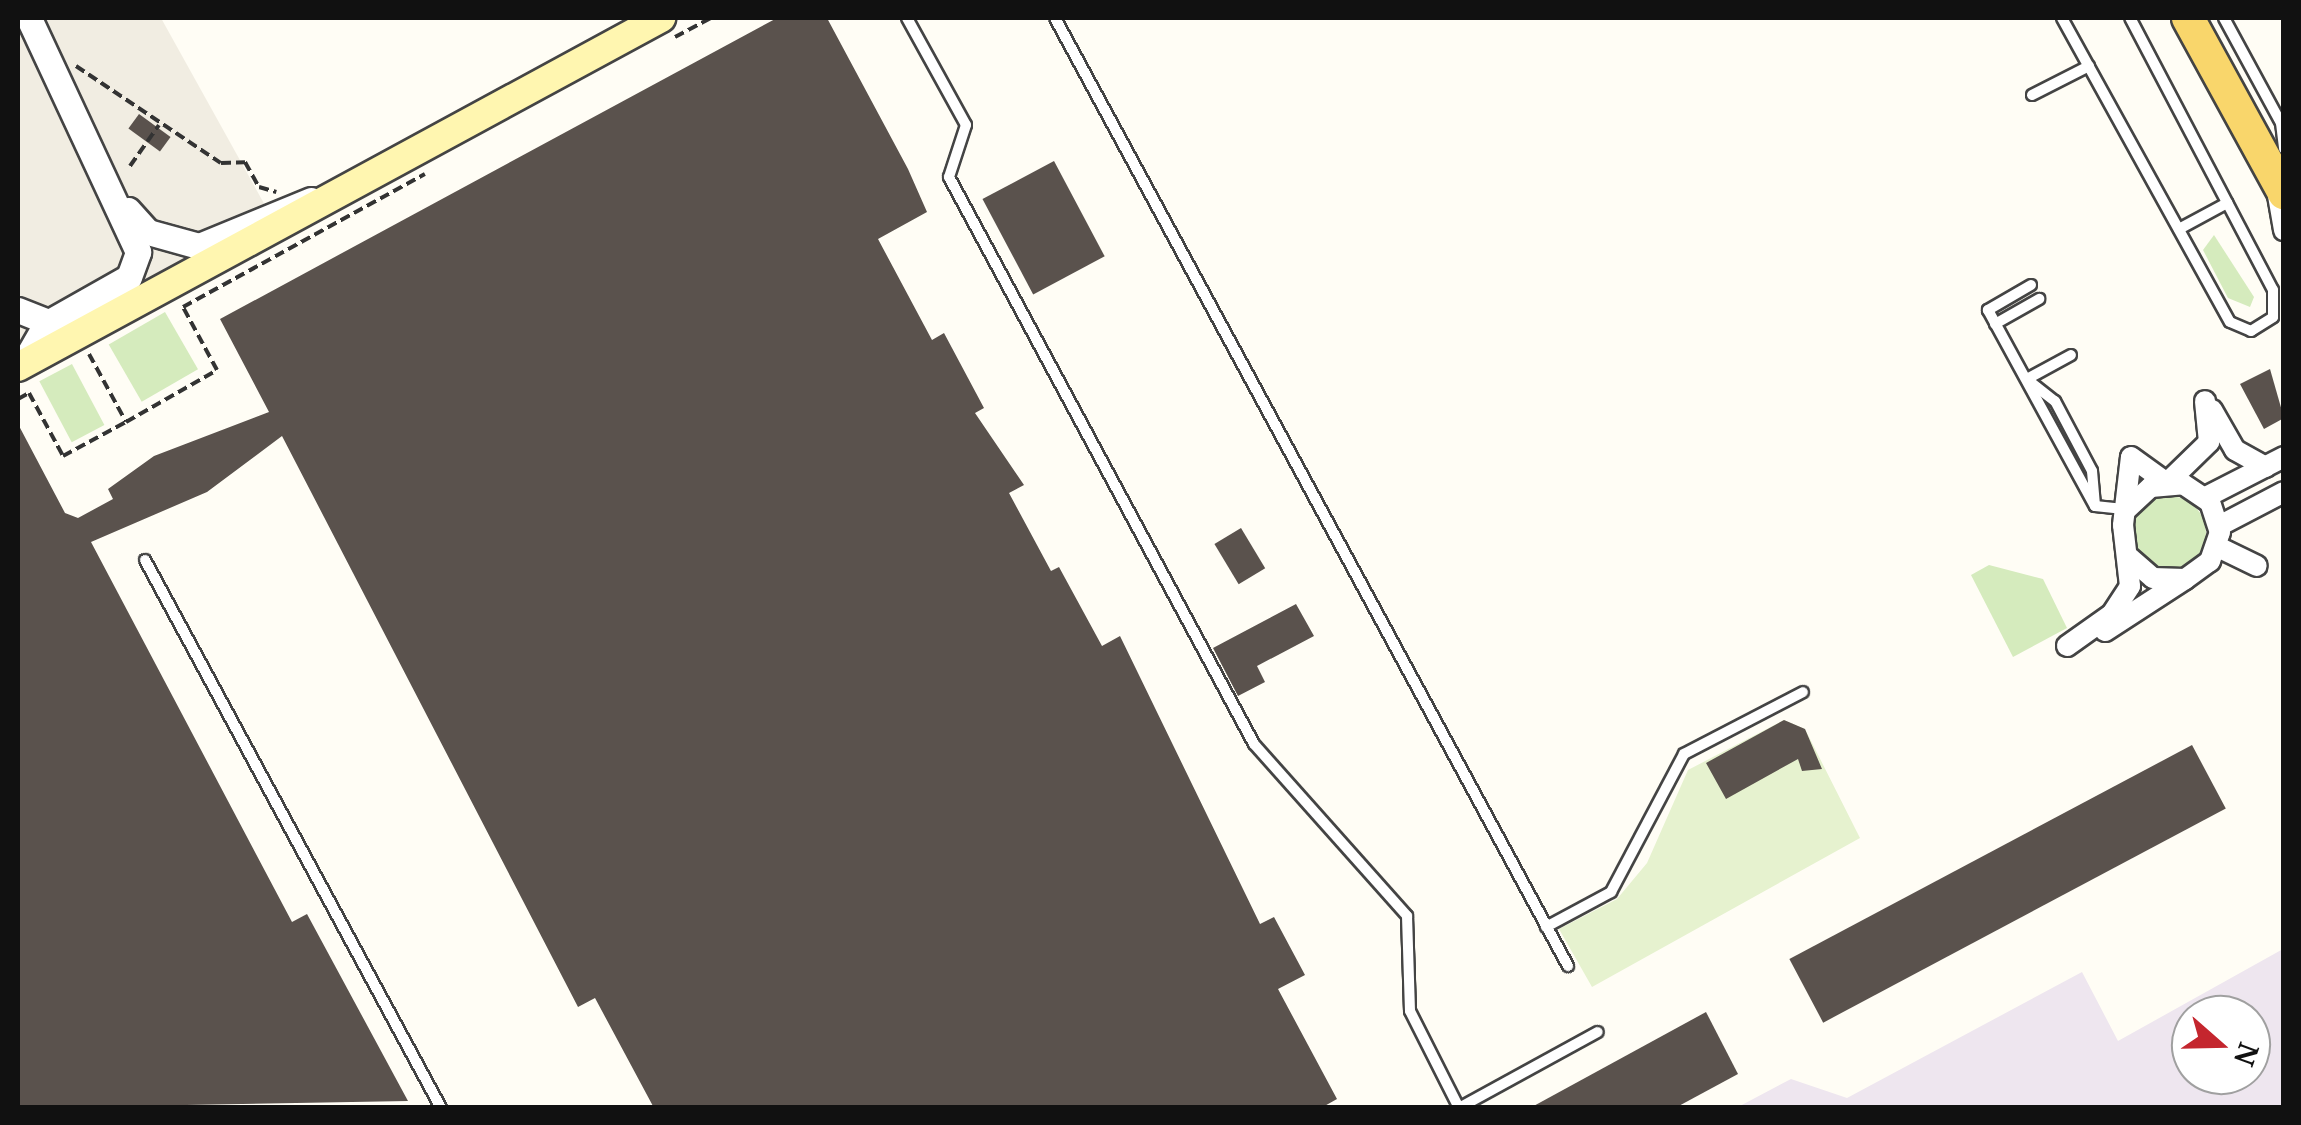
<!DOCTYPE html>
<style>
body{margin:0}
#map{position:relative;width:2301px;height:1125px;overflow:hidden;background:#fffdf5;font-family:"Noto Serif",serif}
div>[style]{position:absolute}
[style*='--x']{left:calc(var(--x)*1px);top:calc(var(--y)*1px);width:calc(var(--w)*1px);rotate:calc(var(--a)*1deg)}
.industrial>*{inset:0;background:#eee6ef}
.green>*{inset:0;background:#d5ebbd;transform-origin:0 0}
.round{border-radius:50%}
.pitch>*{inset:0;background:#e6f2cf}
.plaza>*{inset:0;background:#f1ede2}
.building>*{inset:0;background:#5a524d;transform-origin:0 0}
.path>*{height:4px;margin-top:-2px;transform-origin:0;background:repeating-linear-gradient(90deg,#333 0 10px,transparent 0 15px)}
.roads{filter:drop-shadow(2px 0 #444) drop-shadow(-2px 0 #444) drop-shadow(0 2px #444) drop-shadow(0 -2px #444)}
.service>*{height:10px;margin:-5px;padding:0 5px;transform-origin:5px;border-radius:5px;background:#fff}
.minor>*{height:20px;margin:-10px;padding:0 10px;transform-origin:10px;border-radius:10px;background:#fff}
.tertiary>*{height:25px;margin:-12.5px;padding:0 12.5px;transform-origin:12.5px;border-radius:12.5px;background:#fff}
.secondary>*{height:28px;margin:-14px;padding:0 14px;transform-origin:14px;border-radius:14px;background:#fff6b0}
.primary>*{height:32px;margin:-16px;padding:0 16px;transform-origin:16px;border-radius:16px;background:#f9d66b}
span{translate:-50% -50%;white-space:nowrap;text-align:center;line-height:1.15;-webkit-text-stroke:10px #fff;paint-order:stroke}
.frame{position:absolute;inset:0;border:20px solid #111;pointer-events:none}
.north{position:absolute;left:2171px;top:995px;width:100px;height:100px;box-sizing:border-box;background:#fff;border:2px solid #a0a0a0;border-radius:50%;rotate:110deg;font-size:28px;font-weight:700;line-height:40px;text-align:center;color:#111}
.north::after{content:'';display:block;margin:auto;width:35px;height:45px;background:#c4262e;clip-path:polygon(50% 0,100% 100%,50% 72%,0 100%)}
</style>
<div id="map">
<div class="industrial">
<div style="clip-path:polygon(evenodd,2283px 949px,2283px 1107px,1738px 1107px,1791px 1079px,1847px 1098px,2082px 972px,2118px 1041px,2283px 949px,2191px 1015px,2251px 1015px,2251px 1075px,2191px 1075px,2191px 1015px)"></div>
</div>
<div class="green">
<div style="clip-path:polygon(2214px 235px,2254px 297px,2250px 307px,2228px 298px,2203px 250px)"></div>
<div style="left:165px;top:312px;width:66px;height:65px;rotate:60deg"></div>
<div style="left:72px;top:364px;width:69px;height:37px;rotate:62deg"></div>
<div class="round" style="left:2132px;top:496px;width:74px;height:74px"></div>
<div style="clip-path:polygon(1989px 565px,2043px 579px,2067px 628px,2013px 657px,1971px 575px)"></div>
</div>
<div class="pitch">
<div style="clip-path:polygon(1784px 720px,1805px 729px,1860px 838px,1592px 987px,1559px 929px,1617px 899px,1647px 863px,1688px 770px)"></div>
</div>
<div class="plaza">
<div style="clip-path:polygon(18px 18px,161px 18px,281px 234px,18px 382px)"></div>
</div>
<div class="building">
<div style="clip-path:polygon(777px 18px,827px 18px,908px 169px,927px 212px,878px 239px,932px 340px,944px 333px,984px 408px,975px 413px,1024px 485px,1009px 493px,1051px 571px,1059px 567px,1102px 646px,1120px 636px,1260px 924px,1274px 917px,1305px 975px,1278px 989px,1337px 1099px,1321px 1108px,654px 1108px,595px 998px,578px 1007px,282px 436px,207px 492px,91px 542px,292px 922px,307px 914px,408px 1101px,18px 1108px,18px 424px,65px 513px,78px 518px,113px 499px,108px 489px,154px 456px,269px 412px,220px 319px)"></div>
<div style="left:139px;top:114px;width:39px;height:18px;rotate:36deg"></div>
<div style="left:1054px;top:161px;width:108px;height:81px;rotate:62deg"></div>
<div style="clip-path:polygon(2270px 369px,2284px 418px,2264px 429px,2240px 384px)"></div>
<div style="left:1241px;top:528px;width:47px;height:31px;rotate:59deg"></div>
<div style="clip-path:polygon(1296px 604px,1314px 636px,1257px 666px,1265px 682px,1238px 696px,1213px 648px)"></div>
<div style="clip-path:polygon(1784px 720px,1805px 729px,1822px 769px,1802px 771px,1798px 759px,1726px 799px,1706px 763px)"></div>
<div style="left:2192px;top:745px;width:72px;height:456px;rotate:62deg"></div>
<div style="clip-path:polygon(1706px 1012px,1738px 1074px,1675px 1108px,1530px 1108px)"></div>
</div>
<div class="path">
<div style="--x:675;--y:37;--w:40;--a:-28"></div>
<div style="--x:76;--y:66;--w:174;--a:33.8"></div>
<div style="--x:221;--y:163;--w:24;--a:-2"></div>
<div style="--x:245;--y:162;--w:29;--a:61"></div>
<div style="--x:259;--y:187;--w:18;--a:16"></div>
<div style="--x:130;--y:166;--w:50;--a:-54.7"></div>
<div style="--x:89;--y:354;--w:77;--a:61.4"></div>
<div style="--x:126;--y:422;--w:105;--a:-29.7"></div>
<div style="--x:217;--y:370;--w:72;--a:-118.4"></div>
<div style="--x:183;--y:307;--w:276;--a:-28.8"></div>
<div style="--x:18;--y:399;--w:13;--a:-29"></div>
<div style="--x:29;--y:393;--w:72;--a:61.6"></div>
<div style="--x:63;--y:456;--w:72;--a:-28.4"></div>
</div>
<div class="roads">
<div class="service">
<div style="--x:907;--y:18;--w:122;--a:61.1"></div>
<div style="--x:966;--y:125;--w:55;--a:108.1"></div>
<div style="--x:949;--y:177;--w:644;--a:61.72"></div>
<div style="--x:1254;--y:744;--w:230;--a:48.3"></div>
<div style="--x:1407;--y:916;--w:95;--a:88.2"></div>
<div style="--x:1410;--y:1011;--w:109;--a:63.2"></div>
<div style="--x:1055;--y:18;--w:1078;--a:61.58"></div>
<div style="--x:2062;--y:18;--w:347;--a:61.1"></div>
<div style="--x:2230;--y:322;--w:23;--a:23"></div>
<div style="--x:2251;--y:331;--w:26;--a:-32"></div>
<div style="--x:2273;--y:317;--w:27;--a:-90"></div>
<div style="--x:2273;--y:290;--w:307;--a:-117.7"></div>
<div style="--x:2224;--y:18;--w:119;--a:61.5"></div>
<div style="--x:2281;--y:123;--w:26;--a:83"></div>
<div style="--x:2032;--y:95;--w:64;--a:-27"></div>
<div style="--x:2179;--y:229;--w:55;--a:-28.4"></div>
<div style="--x:2031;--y:285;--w:50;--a:149.8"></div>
<div style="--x:1988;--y:310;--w:223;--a:61.4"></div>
<div style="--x:1995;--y:324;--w:51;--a:-29.6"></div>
<div style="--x:2027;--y:379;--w:50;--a:-28.6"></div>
<div style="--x:2029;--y:381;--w:33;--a:38"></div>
<div style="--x:2055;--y:401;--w:79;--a:62.1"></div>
<div style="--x:2092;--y:471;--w:35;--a:85"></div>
<div style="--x:2095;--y:506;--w:31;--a:6"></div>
<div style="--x:145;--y:560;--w:623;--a:61.62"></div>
<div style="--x:1546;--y:927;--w:74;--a:-28.3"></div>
<div style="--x:1611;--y:892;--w:156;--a:-62.1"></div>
<div style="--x:1684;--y:754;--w:134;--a:-27.5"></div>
<div style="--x:1459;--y:1108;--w:158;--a:-28.7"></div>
</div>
<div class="minor">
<div style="--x:2276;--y:184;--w:47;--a:80.1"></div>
<div style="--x:2212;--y:410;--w:46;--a:60.1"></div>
<div style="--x:2235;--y:450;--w:35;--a:29"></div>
<div style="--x:2131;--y:457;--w:44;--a:35.8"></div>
<div style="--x:2167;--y:483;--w:59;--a:-44.3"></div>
<div style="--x:2209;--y:442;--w:41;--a:-95.6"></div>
<div style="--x:2206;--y:497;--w:88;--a:-27.1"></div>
<div style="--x:2127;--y:509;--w:33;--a:-43"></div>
<div style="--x:2151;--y:487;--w:32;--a:-5"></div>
<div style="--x:2183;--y:484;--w:32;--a:34"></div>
<div style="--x:2210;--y:502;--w:32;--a:72"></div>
<div style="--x:2220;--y:532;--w:31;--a:109"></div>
<div style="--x:2210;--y:561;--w:31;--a:144"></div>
<div style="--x:2185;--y:579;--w:32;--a:-178"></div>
<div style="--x:2153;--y:578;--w:32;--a:-139"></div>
<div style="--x:2219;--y:526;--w:73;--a:-27.6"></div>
<div style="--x:2218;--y:547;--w:43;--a:26"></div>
<div style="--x:2105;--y:631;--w:95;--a:-33"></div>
<div style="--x:2067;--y:646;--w:55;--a:-35.4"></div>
<div style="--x:2112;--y:614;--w:33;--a:-57"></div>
<div style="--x:2130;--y:586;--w:61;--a:-96.5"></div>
<div style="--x:2123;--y:525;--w:68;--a:-83.3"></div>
</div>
<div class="tertiary">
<div style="--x:128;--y:210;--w:30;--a:48"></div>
<div style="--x:148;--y:232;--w:53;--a:15.4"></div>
<div style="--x:199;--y:246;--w:121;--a:-22.3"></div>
<div style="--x:18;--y:310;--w:43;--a:21.8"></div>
<div style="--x:23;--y:364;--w:46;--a:-60.1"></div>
<div style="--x:46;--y:324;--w:95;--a:-29.5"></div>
<div style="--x:129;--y:277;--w:27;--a:-70"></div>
<div style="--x:138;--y:252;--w:258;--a:-115"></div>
</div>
<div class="secondary">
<div style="--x:18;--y:367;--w:732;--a:-28.49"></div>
</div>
<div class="primary">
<div style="--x:2188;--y:18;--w:200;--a:61.3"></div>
</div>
</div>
<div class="frame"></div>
<div class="north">N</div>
</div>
